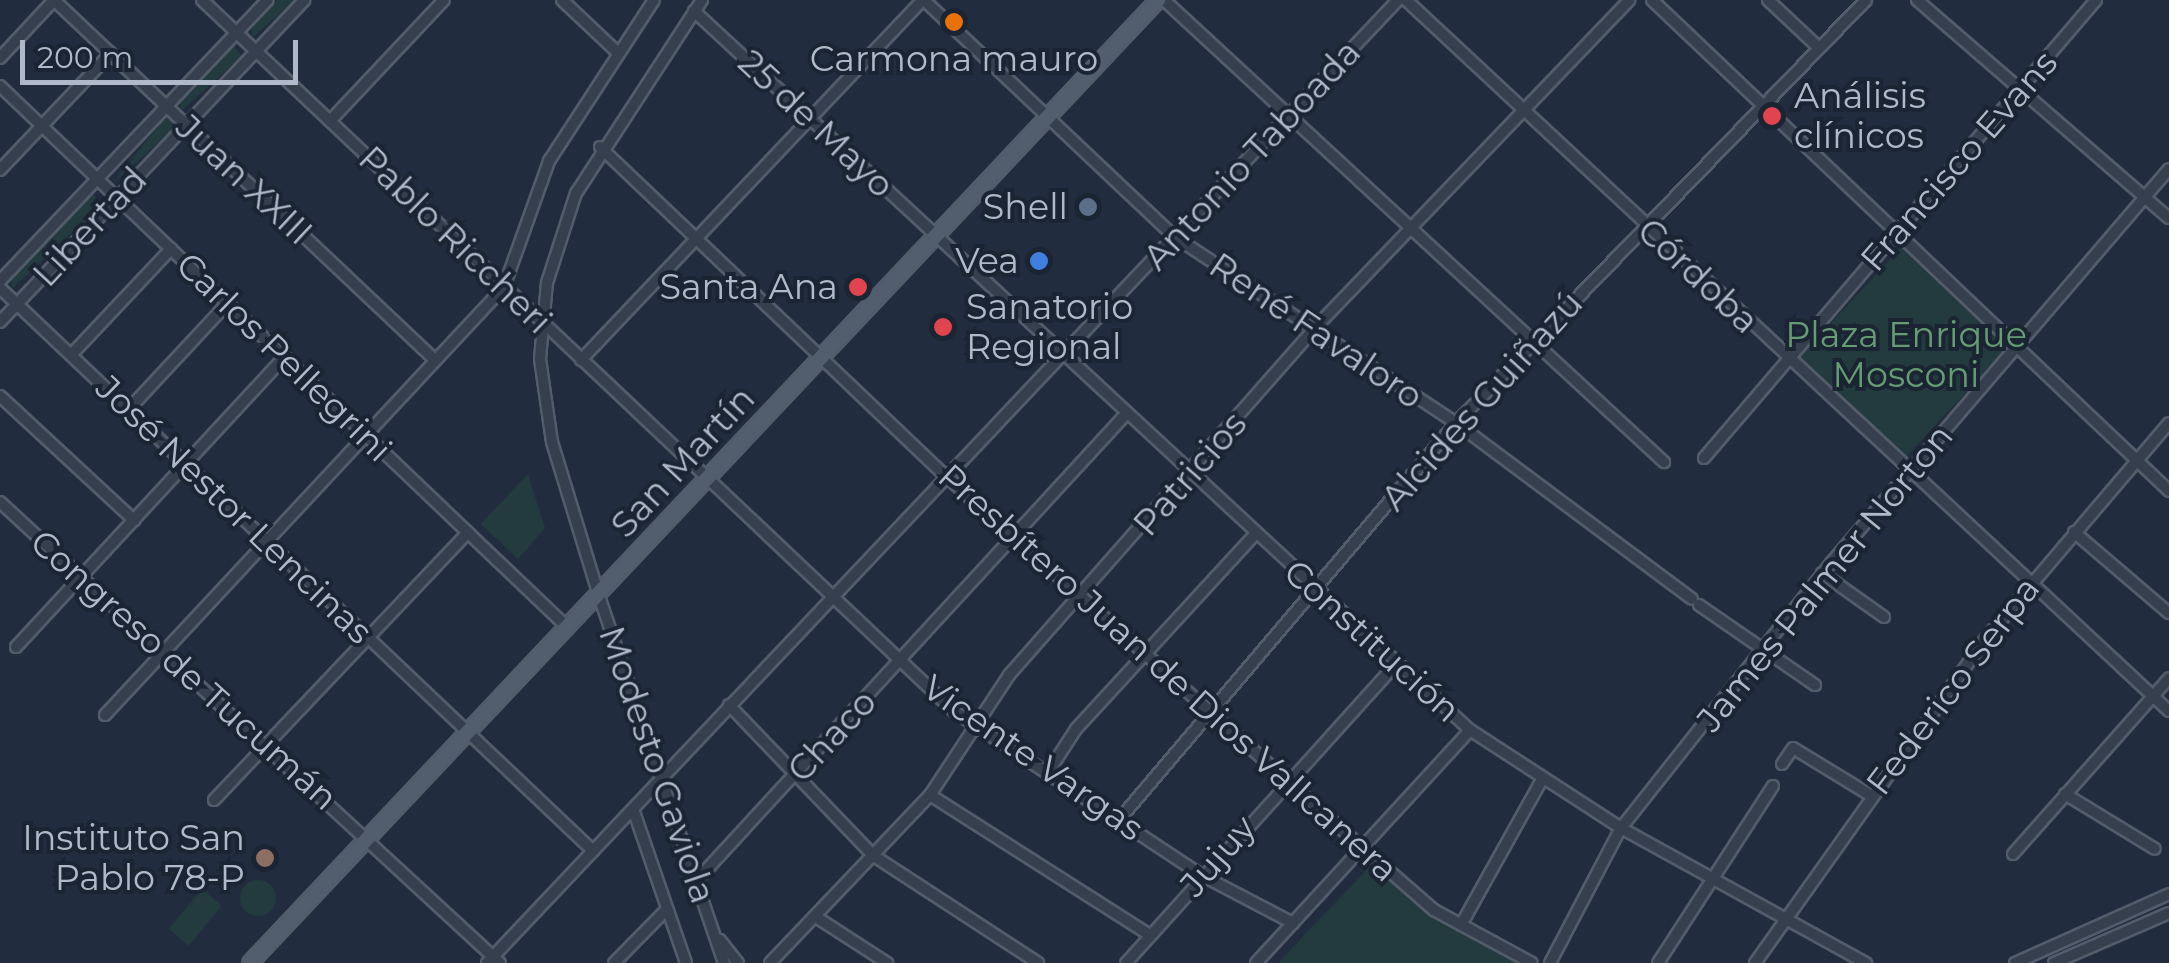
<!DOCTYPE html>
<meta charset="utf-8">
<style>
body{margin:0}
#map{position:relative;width:2169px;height:963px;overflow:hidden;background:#212d3e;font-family:Montserrat,sans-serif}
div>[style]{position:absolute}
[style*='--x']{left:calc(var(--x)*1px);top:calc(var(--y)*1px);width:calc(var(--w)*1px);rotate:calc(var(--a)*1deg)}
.green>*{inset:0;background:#233b3f;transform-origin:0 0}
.round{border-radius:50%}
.roads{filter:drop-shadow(2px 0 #535c6b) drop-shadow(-2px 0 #535c6b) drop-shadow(0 2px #535c6b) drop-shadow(0 -2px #535c6b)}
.minor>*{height:10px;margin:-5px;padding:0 5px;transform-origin:5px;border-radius:5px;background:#353f4e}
.major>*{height:14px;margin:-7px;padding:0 7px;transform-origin:7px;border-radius:7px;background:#525e6e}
.dots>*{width:28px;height:28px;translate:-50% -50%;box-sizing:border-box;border:5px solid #1a2432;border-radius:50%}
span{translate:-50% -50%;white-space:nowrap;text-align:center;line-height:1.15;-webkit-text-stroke:8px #1a2432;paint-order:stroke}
.poi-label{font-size:35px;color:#b0b9c9}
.left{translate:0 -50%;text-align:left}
.right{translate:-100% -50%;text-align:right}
.street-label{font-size:35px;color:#b0b9c9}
.park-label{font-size:35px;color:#659c73}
.scale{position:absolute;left:20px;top:40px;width:278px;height:45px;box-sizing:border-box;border:5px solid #b0b9c9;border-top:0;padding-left:12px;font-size:30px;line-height:35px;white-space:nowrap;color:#b0b9c9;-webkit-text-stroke:8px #1a2432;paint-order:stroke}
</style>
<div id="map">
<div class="green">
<div style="clip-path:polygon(277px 0,296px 0,253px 37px,251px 28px)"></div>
<div style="clip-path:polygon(234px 46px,242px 56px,181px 111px,180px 102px)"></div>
<div style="clip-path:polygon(165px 118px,174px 120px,173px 130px,111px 185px)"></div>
<div style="clip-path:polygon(92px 194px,102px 204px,12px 289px,11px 278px)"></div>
<div style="left:1901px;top:248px;width:146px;height:150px;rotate:43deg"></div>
<div style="clip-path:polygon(528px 474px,545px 528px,518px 559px,481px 524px)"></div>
<div style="clip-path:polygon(1373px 863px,1428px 914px,1519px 963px,1278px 963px)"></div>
<div class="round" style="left:240px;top:880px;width:36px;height:36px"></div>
<div style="left:202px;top:889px;width:26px;height:52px;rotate:40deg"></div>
</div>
<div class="roads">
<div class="minor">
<div style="--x:54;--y:0;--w:524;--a:43.38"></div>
<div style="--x:202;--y:0;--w:1036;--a:43.4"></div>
<div style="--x:955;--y:712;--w:295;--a:33.5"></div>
<div style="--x:1201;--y:875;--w:104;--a:27.6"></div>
<div style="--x:562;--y:0;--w:76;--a:43.4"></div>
<div style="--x:702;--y:0;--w:230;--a:123.1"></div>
<div style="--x:576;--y:193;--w:95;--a:107.9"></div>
<div style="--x:547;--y:283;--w:76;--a:95.3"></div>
<div style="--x:540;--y:359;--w:84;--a:81.8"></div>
<div style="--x:552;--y:442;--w:161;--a:73"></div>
<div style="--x:599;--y:596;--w:388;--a:71.2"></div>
<div style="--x:924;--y:0;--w:345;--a:43.4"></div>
<div style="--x:1175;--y:237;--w:337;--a:33.5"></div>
<div style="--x:1456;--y:423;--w:294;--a:36.7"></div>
<div style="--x:1164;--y:0;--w:681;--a:42.74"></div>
<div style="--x:1406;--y:0;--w:1043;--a:42.98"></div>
<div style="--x:1652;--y:0;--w:713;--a:43.52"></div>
<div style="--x:1768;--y:0;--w:69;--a:43.2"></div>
<div style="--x:1917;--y:0;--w:333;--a:40.9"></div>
<div style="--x:694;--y:11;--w:1058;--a:42.82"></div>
<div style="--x:1470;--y:730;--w:180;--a:33"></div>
<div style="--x:1621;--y:828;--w:280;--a:28.9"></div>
<div style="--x:0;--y:58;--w:79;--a:-47"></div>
<div style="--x:0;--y:86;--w:785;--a:43.66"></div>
<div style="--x:330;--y:121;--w:166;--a:-46.7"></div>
<div style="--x:600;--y:147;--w:479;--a:43.6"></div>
<div style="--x:947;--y:477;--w:559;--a:41.74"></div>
<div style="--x:1364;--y:849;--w:93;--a:41.1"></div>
<div style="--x:1434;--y:910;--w:111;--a:28.4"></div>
<div style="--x:0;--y:170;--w:161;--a:-46.5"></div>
<div style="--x:0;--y:281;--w:388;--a:-46.4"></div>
<div style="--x:0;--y:288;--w:818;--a:43.51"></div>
<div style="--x:0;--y:322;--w:443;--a:-46.6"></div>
<div style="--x:71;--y:355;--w:146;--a:-46.7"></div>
<div style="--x:581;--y:360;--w:497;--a:-46.5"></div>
<div style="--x:0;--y:396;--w:183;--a:42.8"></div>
<div style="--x:129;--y:409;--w:145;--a:-47"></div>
<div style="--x:1704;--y:458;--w:603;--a:-49.44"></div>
<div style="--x:0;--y:502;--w:680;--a:42.68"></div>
<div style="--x:2074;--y:532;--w:125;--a:40.5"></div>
<div style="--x:1822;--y:573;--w:76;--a:35.4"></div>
<div style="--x:1699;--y:605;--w:141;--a:34.6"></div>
<div style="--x:16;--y:647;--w:396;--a:-47.2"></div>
<div style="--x:729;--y:705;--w:209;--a:46.2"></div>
<div style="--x:874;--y:856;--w:196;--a:33.1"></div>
<div style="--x:105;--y:715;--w:585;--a:-47.01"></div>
<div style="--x:504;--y:287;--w:134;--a:-70.3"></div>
<div style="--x:549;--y:161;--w:192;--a:-56.9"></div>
<div style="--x:1782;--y:764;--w:19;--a:-55"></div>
<div style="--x:1793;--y:748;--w:90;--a:31.4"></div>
<div style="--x:1047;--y:774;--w:54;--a:-57.2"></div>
<div style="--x:1076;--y:729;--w:265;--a:-47.4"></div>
<div style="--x:2065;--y:794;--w:105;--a:31.4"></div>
<div style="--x:930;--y:795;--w:261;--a:32.5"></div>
<div style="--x:214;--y:800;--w:369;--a:-46.5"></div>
<div style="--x:633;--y:809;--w:163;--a:71"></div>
<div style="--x:1118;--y:821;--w:522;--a:-49.66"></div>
<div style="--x:1456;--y:423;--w:589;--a:-45.89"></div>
<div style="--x:2013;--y:854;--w:235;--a:-48.4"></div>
<div style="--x:698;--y:879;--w:632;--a:-47.37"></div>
<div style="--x:816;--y:917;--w:85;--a:32.9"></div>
<div style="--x:1461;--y:925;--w:165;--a:-60.9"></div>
<div style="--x:720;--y:940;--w:29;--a:52"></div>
<div style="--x:487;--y:963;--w:1326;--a:-46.59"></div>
<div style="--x:614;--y:963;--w:76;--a:-45.5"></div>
<div style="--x:770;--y:963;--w:232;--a:-46.4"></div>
<div style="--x:930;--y:795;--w:144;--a:-56.6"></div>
<div style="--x:1009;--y:675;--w:460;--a:-48.6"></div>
<div style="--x:1313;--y:330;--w:457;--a:-46.2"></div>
<div style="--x:1126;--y:963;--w:401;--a:-47.9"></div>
<div style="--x:1256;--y:963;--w:316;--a:-47.4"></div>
<div style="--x:1550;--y:963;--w:153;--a:-62.3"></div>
<div style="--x:1621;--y:828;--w:338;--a:-51.6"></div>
<div style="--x:1831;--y:563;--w:519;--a:-49.37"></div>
<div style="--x:1658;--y:963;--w:211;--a:-57"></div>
<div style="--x:1755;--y:963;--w:399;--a:-54.6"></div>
<div style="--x:1986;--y:638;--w:282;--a:-49.6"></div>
<div style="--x:2015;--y:963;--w:169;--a:-24.1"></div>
<div style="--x:2054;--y:963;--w:125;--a:-23.5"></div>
</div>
<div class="major">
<div style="--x:250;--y:963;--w:1324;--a:-46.68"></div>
</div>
</div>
<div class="dots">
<div style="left:954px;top:22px;background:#e8710a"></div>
<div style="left:1772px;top:116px;background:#e0444e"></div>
<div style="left:1088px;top:207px;background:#5c6f8a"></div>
<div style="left:1039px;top:261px;background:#3f7fe0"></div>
<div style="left:858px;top:287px;background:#e0444e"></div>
<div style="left:943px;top:327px;background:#e0444e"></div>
<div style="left:265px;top:858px;background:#8d6e63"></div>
</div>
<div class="poi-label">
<span style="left:954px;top:59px">Carmona mauro</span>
<span class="left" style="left:1794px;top:116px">Análisis<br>clínicos</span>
<span class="right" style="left:1068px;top:207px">Shell</span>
<span class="right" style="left:1019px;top:261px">Vea</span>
<span class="right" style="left:838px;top:287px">Santa Ana</span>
<span class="left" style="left:966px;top:327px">Sanatorio<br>Regional</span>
<span class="right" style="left:245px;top:858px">Instituto San<br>Pablo 78-P</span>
</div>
<div class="street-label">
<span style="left:816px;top:124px;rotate:43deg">25 de Mayo</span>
<span style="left:1252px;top:155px;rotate:-47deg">Antonio Taboada</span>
<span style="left:1959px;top:161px;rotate:-49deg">Francisco Evans</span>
<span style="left:244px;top:180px;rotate:43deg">Juan XXIII</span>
<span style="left:90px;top:227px;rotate:-47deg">Libertad</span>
<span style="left:455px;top:240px;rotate:44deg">Pablo Riccheri</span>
<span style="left:1698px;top:276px;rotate:43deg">Córdoba</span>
<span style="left:1316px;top:331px;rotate:34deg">René Favaloro</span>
<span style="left:284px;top:357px;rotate:44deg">Carlos Pellegrini</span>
<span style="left:1482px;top:401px;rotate:-48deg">Alcides Guiñazú</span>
<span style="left:683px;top:462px;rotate:-47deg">San Martín</span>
<span style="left:1190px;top:474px;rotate:-49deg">Patricios</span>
<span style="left:234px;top:510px;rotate:44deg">José Nestor Lencinas</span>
<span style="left:1825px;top:578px;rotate:-51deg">James Palmer Norton</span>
<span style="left:1372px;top:641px;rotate:42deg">Constitución</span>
<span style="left:184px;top:670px;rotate:42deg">Congreso de Tucumán</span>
<span style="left:1168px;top:673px;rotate:42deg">Presbítero Juan de Dios Vallcanera</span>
<span style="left:1953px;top:686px;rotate:-53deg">Federico Serpa</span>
<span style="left:832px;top:736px;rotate:-47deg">Chaco</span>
<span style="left:1033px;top:758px;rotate:35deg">Vicente Vargas</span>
<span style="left:657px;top:765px;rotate:71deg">Modesto Gaviola</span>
<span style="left:1218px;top:856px;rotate:-49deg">Jujuy</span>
</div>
<div class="park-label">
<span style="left:1906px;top:355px">Plaza Enrique<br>Mosconi</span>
</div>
<div class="scale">200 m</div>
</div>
